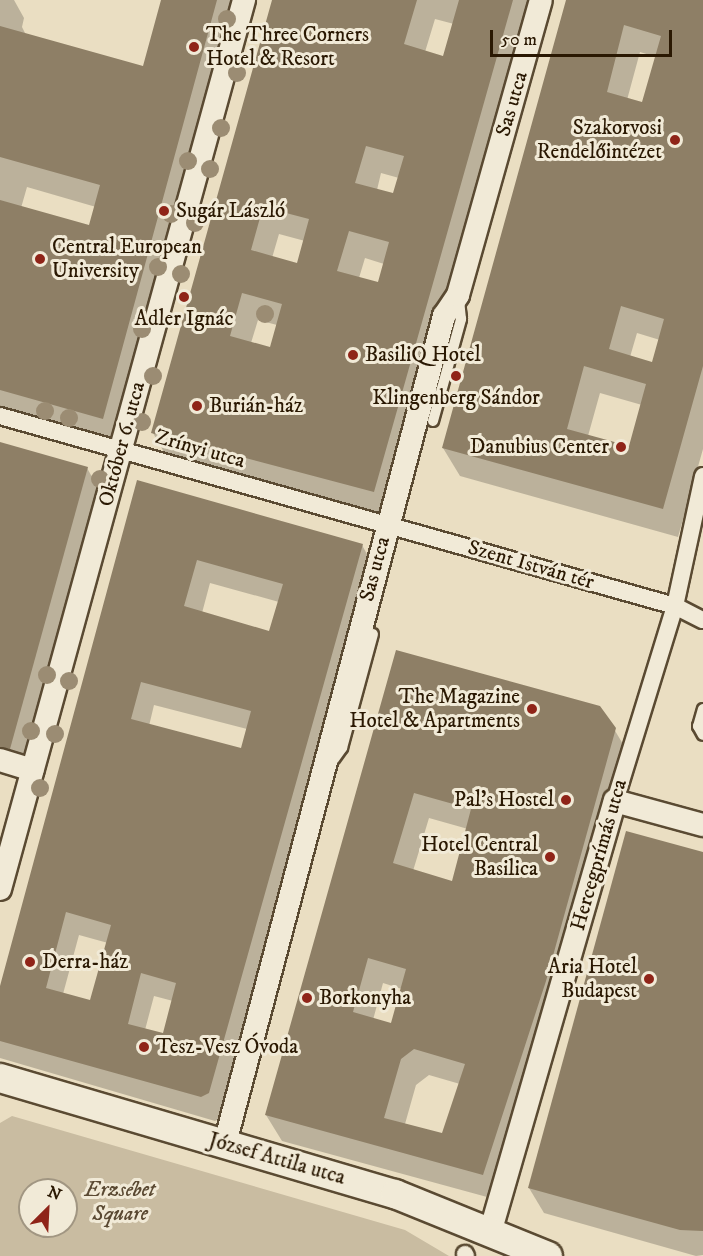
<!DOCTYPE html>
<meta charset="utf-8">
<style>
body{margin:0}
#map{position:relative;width:703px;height:1256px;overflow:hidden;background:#eadec2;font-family:"IM FELL DW Pica",serif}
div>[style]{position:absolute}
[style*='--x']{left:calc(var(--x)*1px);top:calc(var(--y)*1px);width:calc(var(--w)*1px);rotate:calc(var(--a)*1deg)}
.green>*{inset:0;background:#c9bca1}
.shadow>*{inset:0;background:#0003}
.building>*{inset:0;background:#8e7f66}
.roads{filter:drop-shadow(2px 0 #5a4a32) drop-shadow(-2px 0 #5a4a32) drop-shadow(0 2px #5a4a32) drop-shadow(0 -2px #5a4a32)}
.service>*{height:10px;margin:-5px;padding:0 5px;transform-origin:5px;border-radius:5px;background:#f1ead7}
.pedestrian>*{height:16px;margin:-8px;padding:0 8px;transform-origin:8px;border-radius:8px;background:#f1ead7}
.minor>*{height:22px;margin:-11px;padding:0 11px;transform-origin:11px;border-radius:11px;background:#f1ead7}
.tertiary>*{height:28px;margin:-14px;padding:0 14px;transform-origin:14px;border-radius:14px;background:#f1ead7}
.trees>*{width:18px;height:18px;margin:-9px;border-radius:50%;background:#9b8c73}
.dots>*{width:16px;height:16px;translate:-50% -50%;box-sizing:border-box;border:3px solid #f1ead7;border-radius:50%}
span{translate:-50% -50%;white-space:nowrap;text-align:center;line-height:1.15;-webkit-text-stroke:6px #f1ead7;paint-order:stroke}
.poi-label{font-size:21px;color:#2a1802}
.left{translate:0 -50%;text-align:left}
.right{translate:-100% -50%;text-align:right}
.street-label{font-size:21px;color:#2a1802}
.park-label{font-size:21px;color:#5a4932;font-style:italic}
.north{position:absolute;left:18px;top:1178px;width:60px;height:60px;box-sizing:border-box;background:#f1ead7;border:2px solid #a19682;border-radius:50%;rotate:24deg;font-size:16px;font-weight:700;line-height:24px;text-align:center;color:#2a1802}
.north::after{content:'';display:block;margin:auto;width:21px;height:27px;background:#8f2418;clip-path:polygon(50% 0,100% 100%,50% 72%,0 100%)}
.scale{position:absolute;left:490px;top:30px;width:182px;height:27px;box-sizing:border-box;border:3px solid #2a1802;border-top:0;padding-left:8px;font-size:18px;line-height:21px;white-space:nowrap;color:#2a1802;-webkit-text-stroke:4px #f1ead7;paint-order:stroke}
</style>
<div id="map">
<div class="green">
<div style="clip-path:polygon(evenodd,12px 1116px,405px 1230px,449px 1256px,0 1256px,0 1123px,12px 1116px,30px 1190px,66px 1190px,66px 1226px,30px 1226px,30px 1190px)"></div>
</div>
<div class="shadow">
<div style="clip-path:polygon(evenodd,0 0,14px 0,24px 18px,22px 27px,26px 35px,144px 68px,163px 0,239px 0,118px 446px,0 412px,0 0,27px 187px,96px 207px,91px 227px,21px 208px,27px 187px)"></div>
<div style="clip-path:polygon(evenodd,274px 0,536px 0,390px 520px,169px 461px,153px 433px,274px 0,435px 19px,454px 24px,444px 57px,425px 52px,435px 19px,274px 0,381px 173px,399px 178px,394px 195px,377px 190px,381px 173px,274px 0,279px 234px,305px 241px,298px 265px,272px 258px,279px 234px,274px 0,365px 258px,384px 264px,379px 284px,359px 278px,365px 258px,274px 0,258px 320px,277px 325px,271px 349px,251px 343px,258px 320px)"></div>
<div style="clip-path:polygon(evenodd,568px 0,703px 0,703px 449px,678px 537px,460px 476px,443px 448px,568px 0,640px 52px,656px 57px,643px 104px,627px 100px,640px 52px,568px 0,637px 333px,660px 340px,653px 363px,630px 357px,637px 333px,568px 0,600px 393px,642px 405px,630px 448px,588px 436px,600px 393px)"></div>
<div style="clip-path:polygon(0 444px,87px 468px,101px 493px,28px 760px,0 759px)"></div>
<div style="clip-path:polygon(evenodd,138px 482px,362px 545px,375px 569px,222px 1117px,215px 1121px,0 1058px,0 992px,138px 482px,210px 583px,279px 602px,270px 633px,202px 613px,210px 583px,138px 482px,154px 705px,247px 729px,242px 750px,149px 726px,154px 705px,138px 482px,79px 935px,108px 943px,91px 1002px,63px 994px,79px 935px,138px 482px,154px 996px,173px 1001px,164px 1035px,145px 1030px,154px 996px)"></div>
<div style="clip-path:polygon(evenodd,397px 652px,614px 729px,630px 756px,498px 1200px,282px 1141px,266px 1115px,397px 652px,429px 818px,468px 829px,453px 883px,413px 871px,429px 818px,397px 652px,383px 983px,402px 989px,392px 1025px,373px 1020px,383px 983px,397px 652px,429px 1075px,460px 1084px,443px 1135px,405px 1124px,416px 1085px,429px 1075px)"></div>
<div style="clip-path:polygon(703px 854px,703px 1255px,696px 1256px,544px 1213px,529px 1188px)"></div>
</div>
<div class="building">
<div style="clip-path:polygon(161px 0,217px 0,103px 419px,0 390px,0 200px,89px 225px,100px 185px,0 157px,0 26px,143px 66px)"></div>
<div style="clip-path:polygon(evenodd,272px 0,417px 0,404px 44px,443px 56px,459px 0,513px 0,374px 492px,151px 433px,272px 0,366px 146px,404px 156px,393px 193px,355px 183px,366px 146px,272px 0,263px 207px,309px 219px,297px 263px,251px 250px,263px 207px,272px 0,349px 231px,389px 242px,378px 282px,337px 271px,349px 231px,272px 0,242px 293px,282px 304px,270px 347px,230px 336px,242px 293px)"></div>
<div style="clip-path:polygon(evenodd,566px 0,703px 0,703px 366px,663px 509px,442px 448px,566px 0,624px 25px,661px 36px,642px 102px,607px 92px,624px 25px,566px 0,621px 306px,664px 319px,652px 362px,609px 349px,621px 306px,566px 0,584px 366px,646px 384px,629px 446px,567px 429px,584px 366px)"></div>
<div style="clip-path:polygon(0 442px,88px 467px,10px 749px,0 747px)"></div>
<div style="clip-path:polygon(evenodd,137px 480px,363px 544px,209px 1093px,201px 1097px,0 1041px,0 986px,137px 480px,197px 560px,283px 584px,269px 631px,184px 606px,197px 560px,137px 480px,141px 682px,251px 711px,241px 748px,131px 719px,141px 682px,137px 480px,66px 912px,111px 925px,90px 1000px,46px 988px,66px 912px,137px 480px,141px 973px,176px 983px,163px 1033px,128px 1024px,141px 973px)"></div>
<div style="clip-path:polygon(evenodd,396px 650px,600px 706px,616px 728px,546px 981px,483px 1175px,265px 1115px,396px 650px,414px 793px,471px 809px,452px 881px,393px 863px,414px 793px,396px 650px,368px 958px,406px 969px,391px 1023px,353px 1012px,368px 958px,396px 650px,414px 1049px,465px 1064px,442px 1133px,384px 1118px,401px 1059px,414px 1049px)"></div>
<div style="clip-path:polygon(626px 831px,703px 852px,703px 1231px,680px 1230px,528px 1188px)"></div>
</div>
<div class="roads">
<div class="service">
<div style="--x:433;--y:421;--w:106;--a:-74.6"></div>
<div style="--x:461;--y:319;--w:19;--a:-96"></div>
<div style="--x:703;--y:709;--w:18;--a:106"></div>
<div style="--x:698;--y:726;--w:10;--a:61"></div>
<div style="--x:334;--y:759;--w:14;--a:-54"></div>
<div style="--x:342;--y:748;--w:118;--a:-74.8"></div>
</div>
<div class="pedestrian">
<div style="--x:0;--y:416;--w:701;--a:15.72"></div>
<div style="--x:675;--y:606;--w:31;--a:27"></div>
<div style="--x:615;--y:801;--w:204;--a:-72.9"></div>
<div style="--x:675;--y:606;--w:133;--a:-77.8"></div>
<div style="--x:465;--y:1254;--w:2;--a:63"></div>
</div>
<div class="minor">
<div style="--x:0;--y:760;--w:34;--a:17"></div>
<div style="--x:0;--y:889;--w:922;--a:-74.65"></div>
<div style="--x:225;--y:1143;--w:856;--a:-75.17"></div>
<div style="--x:444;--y:316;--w:25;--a:-56"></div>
<div style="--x:458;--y:295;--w:306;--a:-74.3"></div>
<div style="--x:490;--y:1233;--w:450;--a:-73.9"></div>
<div style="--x:615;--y:801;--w:91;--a:15.3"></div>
</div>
<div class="tertiary">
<div style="--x:0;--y:1078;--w:412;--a:16.4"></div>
<div style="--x:395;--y:1194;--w:165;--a:22.1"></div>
</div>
</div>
<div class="trees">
<div style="left:227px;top:19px"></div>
<div style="left:237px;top:73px"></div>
<div style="left:221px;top:128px"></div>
<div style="left:188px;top:161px"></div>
<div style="left:210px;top:169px"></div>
<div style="left:171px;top:214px"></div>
<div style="left:195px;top:223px"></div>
<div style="left:158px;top:267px"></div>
<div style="left:181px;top:274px"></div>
<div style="left:265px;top:314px"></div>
<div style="left:142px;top:329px"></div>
<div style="left:153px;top:376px"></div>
<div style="left:45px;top:411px"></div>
<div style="left:69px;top:418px"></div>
<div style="left:142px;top:422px"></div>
<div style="left:100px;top:479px"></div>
<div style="left:47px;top:675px"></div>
<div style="left:69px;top:681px"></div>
<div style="left:31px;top:731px"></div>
<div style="left:55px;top:734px"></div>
<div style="left:40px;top:788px"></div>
</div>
<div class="dots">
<div style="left:194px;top:47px;background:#8f2418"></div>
<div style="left:675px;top:140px;background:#8f2418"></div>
<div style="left:164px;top:211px;background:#8f2418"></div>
<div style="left:40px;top:259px;background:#8f2418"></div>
<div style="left:184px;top:297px;background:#8f2418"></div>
<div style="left:353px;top:355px;background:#8f2418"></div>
<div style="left:456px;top:376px;background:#8f2418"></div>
<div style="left:197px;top:406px;background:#8f2418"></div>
<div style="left:621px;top:447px;background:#8f2418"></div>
<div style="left:532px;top:709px;background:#8f2418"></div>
<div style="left:566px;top:800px;background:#8f2418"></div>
<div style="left:550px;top:857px;background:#8f2418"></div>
<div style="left:30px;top:962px;background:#8f2418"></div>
<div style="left:649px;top:979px;background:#8f2418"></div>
<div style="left:307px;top:998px;background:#8f2418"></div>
<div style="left:144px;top:1047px;background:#8f2418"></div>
</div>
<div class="poi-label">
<span class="left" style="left:206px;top:47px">The Three Corners<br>Hotel &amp; Resort</span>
<span class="right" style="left:662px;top:140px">Szakorvosi<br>Rendelőintézet</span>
<span class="left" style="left:176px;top:211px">Sugár László</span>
<span class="left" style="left:52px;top:259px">Central European<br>University</span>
<span style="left:184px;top:319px">Adler Ignác</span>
<span class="left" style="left:365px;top:355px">BasiliQ Hotel</span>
<span style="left:456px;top:398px">Klingenberg Sándor</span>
<span class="left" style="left:209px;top:406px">Burián-ház</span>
<span class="right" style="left:609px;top:447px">Danubius Center</span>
<span class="right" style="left:520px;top:709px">The Magazine<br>Hotel &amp; Apartments</span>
<span class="right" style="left:554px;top:800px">Pal's Hostel</span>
<span class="right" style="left:538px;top:857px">Hotel Central<br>Basilica</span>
<span class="left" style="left:42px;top:962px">Derra-ház</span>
<span class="right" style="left:637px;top:979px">Aria Hotel<br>Budapest</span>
<span class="left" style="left:319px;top:998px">Borkonyha</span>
<span class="left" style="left:156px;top:1047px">Tesz-Vesz Óvoda</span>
</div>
<div class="street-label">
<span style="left:512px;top:104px;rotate:-74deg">Sas utca</span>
<span style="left:122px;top:444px;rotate:-75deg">Október 6. utca</span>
<span style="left:200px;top:449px;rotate:16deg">Zrínyi utca</span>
<span style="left:531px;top:565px;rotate:16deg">Szent István tér</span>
<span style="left:375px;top:569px;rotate:-75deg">Sas utca</span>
<span style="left:599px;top:855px;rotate:-74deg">Hercegprímás utca</span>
<span style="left:277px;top:1159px;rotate:16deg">József Attila utca</span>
</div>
<div class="park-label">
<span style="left:120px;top:1202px">Erzsébet<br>Square</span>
</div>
<div class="north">N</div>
<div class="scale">50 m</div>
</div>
